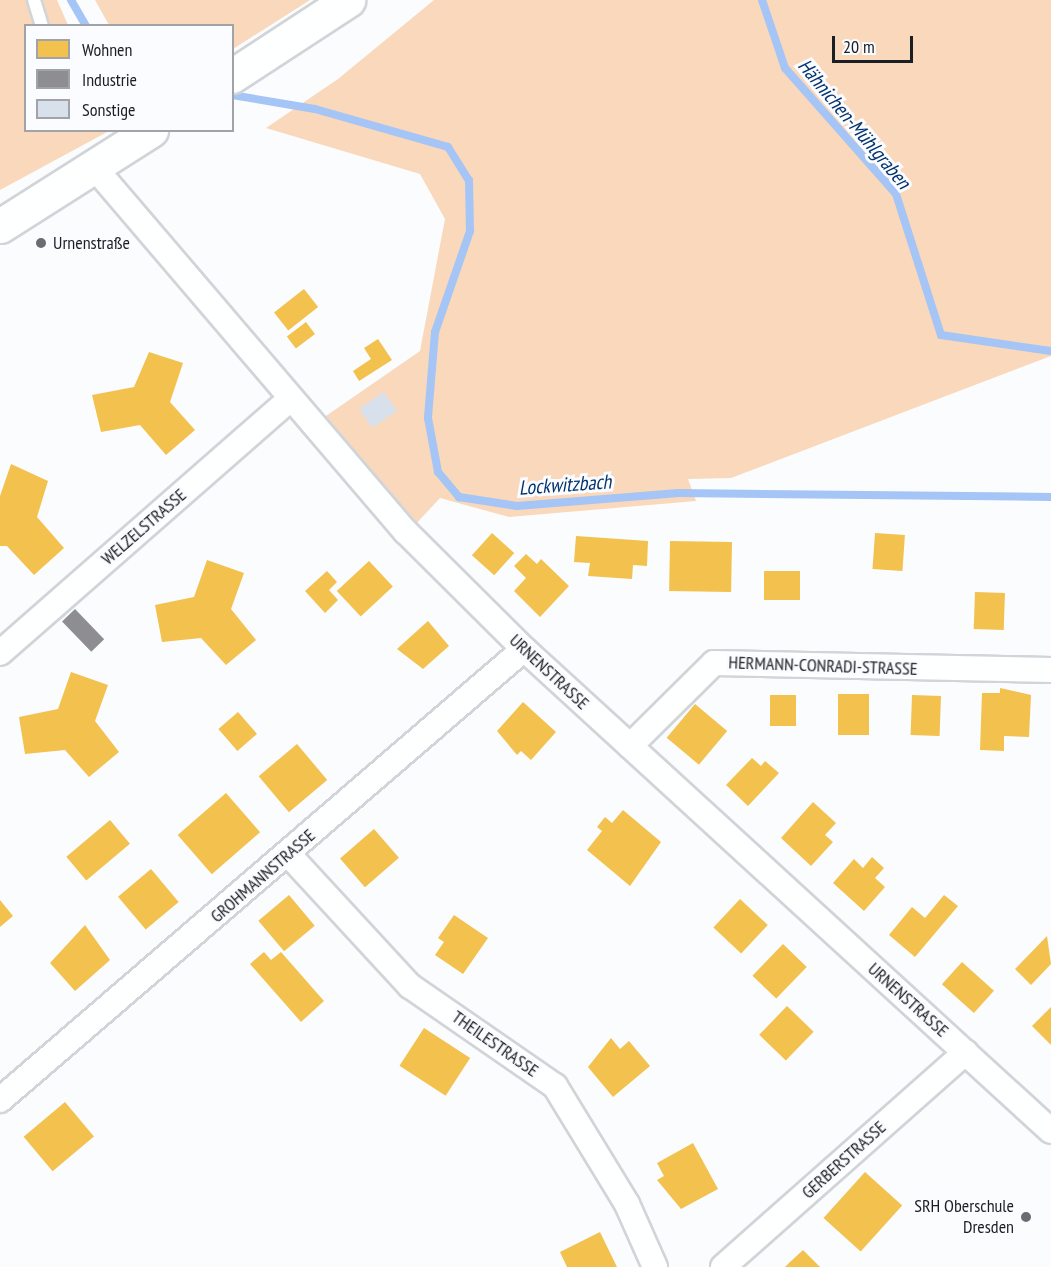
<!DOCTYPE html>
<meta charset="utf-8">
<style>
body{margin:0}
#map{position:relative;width:1051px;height:1267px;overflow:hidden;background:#fbfcfe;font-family:"PT Sans Narrow",sans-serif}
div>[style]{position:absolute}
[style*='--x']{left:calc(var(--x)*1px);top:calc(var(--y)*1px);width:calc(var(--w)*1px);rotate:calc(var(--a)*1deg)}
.green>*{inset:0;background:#f9d8bb}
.homes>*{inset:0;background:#f2c14e;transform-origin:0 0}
.industry>*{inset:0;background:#8d8d92;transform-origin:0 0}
.stream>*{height:8px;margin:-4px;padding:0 4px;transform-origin:4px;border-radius:4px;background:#a4c5f5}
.building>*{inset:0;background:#d8e0eb;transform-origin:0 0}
.roads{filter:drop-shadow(2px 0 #d1d4d8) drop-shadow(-2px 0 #d1d4d8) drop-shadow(0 2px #d1d4d8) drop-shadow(0 -2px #d1d4d8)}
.service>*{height:12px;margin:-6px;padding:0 6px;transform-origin:6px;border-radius:6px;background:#feffff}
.minor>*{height:24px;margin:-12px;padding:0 12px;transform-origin:12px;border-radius:12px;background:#feffff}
.secondary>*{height:33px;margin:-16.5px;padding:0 16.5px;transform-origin:16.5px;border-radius:16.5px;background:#feffff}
.dots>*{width:16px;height:16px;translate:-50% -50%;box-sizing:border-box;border:3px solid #fafcff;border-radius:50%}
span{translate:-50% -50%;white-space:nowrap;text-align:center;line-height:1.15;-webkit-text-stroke:6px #fafcff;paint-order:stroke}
.poi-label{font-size:18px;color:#1b1e23}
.left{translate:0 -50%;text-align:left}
.right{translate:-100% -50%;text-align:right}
.street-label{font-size:18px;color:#1b1e23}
.water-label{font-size:20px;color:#03346e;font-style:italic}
.legend{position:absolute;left:24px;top:24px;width:210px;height:108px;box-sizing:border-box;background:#fafcff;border:2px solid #a1a3a7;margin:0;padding:8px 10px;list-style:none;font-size:18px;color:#1b1e23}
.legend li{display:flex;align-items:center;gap:12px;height:30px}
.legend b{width:30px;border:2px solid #a1a3a7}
.scale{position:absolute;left:832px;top:36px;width:81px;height:27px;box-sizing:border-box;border:3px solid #1b1e23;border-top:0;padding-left:8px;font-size:18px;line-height:21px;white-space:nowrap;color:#1b1e23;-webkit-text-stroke:4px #fafcff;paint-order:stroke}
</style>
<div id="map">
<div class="green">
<div style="clip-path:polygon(0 0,57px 0,68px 25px,26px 26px,26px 130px,109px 131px,0 190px)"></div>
<div style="clip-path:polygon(95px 0,310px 0,233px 49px,232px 26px,109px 25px)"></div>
<div style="clip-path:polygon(434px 0,1051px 0,1051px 356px,731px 478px,688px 479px,696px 501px,509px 517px,440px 498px,414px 526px,323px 418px,420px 351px,445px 219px,420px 174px,266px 128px,338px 79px)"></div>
</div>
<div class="homes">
<div style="left:304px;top:289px;width:23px;height:38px;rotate:52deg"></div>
<div style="left:306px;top:322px;width:15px;height:24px;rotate:53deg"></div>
<div style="clip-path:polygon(378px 339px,392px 360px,359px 381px,353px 371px,371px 359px,364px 348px)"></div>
<div style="clip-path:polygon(149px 352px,183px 363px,170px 402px,195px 430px,166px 455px,140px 425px,101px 432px,92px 395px,134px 387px)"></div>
<div style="clip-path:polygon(11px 464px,48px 481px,37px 517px,64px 548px,34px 575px,7px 546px,0 546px,0 496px)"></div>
<div style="left:492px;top:533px;width:30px;height:30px;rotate:42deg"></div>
<div style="left:875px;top:533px;width:30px;height:36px;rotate:4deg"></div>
<div style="clip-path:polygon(576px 536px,648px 541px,647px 566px,633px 565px,632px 579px,588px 576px,590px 563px,574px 562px)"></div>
<div style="left:670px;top:541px;width:62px;height:50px;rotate:1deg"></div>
<div style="clip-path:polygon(526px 554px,537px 564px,541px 559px,569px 586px,540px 617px,514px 591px,526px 578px,514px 566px)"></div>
<div style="clip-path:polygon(207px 560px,244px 573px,231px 609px,256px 640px,226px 665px,201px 638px,162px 642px,155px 605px,194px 597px)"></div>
<div style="left:369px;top:561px;width:35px;height:44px;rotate:47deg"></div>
<div style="clip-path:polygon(327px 571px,337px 582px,329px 590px,338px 600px,325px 613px,305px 591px)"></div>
<div style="left:764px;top:571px;width:36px;height:29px"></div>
<div style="left:975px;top:592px;width:30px;height:37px;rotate:2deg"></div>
<div style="clip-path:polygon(428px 621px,449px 646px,423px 669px,397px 649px)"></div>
<div style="clip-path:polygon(71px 672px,108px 685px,95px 721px,119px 752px,89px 777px,65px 750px,25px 754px,19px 717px,58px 709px)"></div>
<div style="clip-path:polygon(1000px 688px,1031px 695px,1029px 737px,1004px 736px,1004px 751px,980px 750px,982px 693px,1000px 693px)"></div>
<div style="left:838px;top:694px;width:31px;height:41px"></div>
<div style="left:770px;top:695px;width:26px;height:31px"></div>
<div style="left:912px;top:695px;width:29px;height:40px;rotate:2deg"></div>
<div style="clip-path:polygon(523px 702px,556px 732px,531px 760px,521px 751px,517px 755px,497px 731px)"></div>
<div style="left:695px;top:704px;width:42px;height:44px;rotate:40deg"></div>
<div style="left:238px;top:712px;width:29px;height:26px;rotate:49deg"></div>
<div style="left:297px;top:744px;width:47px;height:50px;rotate:50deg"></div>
<div style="clip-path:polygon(752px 758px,761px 766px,765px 761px,779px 773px,748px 806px,726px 785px)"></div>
<div style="left:226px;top:793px;width:52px;height:64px;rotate:49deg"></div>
<div style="clip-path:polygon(813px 802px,836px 823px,825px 835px,833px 842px,811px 866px,781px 838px)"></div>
<div style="clip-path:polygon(623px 810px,661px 842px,630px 886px,587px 850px,602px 831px,597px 827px,605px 817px,612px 823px)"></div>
<div style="left:110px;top:820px;width:31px;height:57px;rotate:50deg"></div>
<div style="left:374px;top:829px;width:38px;height:45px;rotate:49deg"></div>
<div style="clip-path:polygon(872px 857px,884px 868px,875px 878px,885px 887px,864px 911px,833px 883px,854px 859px,863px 868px)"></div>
<div style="left:151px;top:869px;width:43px;height:43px;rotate:50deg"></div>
<div style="left:289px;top:895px;width:40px;height:40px;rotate:50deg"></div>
<div style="clip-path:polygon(944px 895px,958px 906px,915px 957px,889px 935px,912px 907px,925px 918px)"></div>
<div style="left:740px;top:899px;width:38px;height:39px;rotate:43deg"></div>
<div style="clip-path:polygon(0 900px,13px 916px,0 927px)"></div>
<div style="clip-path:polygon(454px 915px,488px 938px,463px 974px,435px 955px,444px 942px,438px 938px)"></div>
<div style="clip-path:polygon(85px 925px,110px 960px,75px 991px,50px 963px)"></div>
<div style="clip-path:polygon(1047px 936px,1051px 964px,1031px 985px,1015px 969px)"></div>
<div style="left:783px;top:944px;width:33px;height:44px;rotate:44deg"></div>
<div style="clip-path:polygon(264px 952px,271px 960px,281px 952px,324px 1001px,301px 1022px,250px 964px)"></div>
<div style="left:962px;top:962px;width:43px;height:30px;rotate:42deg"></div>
<div style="left:787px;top:1006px;width:37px;height:40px;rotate:44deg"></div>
<div style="clip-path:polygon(1051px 1007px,1051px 1045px,1032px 1026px)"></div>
<div style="left:424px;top:1028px;width:55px;height:45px;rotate:33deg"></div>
<div style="clip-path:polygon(611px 1038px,620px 1049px,629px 1041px,650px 1066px,613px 1097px,588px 1067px)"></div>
<div style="left:65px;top:1102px;width:45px;height:54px;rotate:50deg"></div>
<div style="clip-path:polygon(693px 1143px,718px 1189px,681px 1209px,657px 1180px,664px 1176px,657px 1163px)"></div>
<div style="left:865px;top:1172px;width:50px;height:62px;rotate:42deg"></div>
<div style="clip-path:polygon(600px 1232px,617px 1267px,567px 1267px,560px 1252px)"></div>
<div style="clip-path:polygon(803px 1250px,820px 1267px,785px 1267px,789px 1263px)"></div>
</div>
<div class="industry">
<div style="left:75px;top:609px;width:42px;height:18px;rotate:46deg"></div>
</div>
<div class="stream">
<div style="--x:71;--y:0;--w:30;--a:60"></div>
<div style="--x:762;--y:0;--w:72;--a:71.3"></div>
<div style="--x:785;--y:68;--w:168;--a:48.6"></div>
<div style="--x:896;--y:194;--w:148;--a:72.3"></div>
<div style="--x:941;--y:335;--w:111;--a:8.3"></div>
<div style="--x:232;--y:95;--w:84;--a:9.6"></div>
<div style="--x:315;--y:109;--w:138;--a:15.9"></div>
<div style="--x:448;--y:147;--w:39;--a:58"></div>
<div style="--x:469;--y:180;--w:51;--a:88.9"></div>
<div style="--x:470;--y:231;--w:107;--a:109.1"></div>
<div style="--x:435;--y:332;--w:86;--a:94.7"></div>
<div style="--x:428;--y:418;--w:55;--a:79.5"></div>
<div style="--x:438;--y:472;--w:33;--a:50"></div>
<div style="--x:459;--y:497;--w:59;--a:8.8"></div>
<div style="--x:517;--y:506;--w:162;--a:-4.6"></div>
<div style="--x:678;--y:493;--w:373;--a:0.6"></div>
</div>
<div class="building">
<div style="left:384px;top:392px;width:23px;height:30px;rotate:56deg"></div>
</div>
<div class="roads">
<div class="service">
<div style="--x:34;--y:0;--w:27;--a:73"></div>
</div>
<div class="minor">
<div style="--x:94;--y:167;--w:480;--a:49.5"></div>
<div style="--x:406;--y:532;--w:166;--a:44.8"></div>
<div style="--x:524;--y:649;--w:714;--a:42.45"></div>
<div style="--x:0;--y:653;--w:383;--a:-41.2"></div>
<div style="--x:630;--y:746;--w:118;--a:-44.7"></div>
<div style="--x:714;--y:663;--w:337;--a:1.2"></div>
<div style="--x:289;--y:855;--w:178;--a:47.3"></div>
<div style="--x:410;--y:986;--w:176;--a:34.6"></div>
<div style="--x:555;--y:1086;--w:138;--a:58.6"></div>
<div style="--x:627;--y:1204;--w:69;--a:66"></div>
<div style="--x:0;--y:1100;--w:691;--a:-40.72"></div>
<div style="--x:723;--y:1267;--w:324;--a:-41.5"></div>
</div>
<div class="secondary">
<div style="--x:232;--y:76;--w:139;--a:-33.2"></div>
<div style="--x:0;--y:226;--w:179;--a:-32.4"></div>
</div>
</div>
<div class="dots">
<div style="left:41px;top:243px;background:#696c70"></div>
<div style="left:1026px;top:1217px;background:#696c70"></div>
</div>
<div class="poi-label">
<span class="left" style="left:53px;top:243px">Urnenstraße</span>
<span class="right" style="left:1014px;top:1217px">SRH Oberschule<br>Dresden</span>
</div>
<div class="street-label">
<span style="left:144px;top:527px;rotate:-41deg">WELZELSTRASSE</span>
<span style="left:823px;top:666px;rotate:2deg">HERMANN-CONRADI-STRASSE</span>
<span style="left:549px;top:672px;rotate:43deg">URNENSTRASSE</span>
<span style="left:263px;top:876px;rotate:-41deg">GROHMANNSTRASSE</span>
<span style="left:908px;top:1000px;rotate:42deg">URNENSTRASSE</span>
<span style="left:495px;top:1044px;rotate:35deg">THEILESTRASSE</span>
<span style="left:844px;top:1160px;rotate:-42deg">GERBERSTRASSE</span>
</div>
<div class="water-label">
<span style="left:854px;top:124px;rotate:50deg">Hähnichen-Mühlgraben</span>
<span style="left:565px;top:485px;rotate:-4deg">Lockwitzbach</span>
</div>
<ul class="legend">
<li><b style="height:16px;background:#f2c14e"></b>Wohnen</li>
<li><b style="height:16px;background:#8d8d92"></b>Industrie</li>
<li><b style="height:16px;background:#d8e0eb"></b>Sonstige</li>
</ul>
<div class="scale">20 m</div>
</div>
